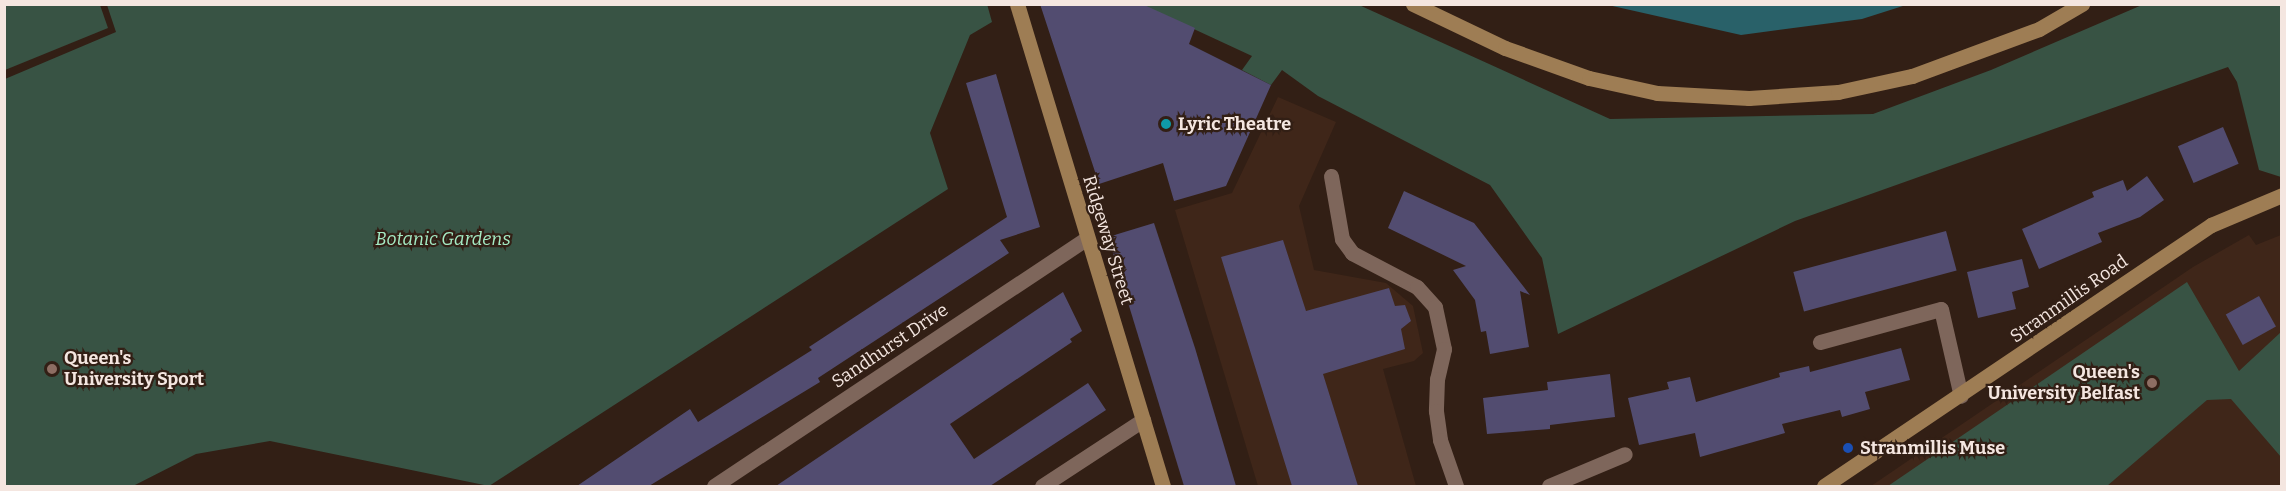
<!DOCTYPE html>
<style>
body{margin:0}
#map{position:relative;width:2286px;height:491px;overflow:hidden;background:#321f15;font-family:Bitter,serif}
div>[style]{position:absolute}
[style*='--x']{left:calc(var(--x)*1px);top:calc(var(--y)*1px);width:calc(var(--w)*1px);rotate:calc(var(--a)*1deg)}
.built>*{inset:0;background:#3f2619}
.green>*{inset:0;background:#385344}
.water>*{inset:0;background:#296169}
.building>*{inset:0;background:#524c70;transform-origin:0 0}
.street>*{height:15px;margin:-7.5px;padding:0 7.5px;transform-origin:7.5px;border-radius:7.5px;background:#7e665b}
.secondary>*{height:15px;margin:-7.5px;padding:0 7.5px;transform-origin:7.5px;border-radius:7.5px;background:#9e7d54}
.dots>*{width:16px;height:16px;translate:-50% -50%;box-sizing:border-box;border:3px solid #321f15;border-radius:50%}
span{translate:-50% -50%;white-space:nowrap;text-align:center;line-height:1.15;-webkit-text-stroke:4.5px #321f15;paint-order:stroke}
.poi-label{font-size:18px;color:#f4e6e0;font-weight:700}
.left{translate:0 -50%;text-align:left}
.right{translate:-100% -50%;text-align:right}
.park-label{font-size:18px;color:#a5ecc5;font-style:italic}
.street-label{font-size:18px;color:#f4e6e0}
.frame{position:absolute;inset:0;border:6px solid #f4e6e0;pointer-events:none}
</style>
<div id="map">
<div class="built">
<div style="clip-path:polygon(1278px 97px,1336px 122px,1299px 206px,1314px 270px,1386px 283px,1413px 306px,1423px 353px,1414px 361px,1383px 369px,1416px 486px,1258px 486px,1175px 210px,1232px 193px)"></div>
<div style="clip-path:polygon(2249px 235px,2256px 245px,2281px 235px,2281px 486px,1871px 486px,2193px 267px)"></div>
</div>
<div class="green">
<div style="clip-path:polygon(5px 4px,100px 5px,108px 28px,5px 70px)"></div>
<div style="clip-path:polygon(107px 5px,987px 4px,992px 22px,970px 35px,930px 133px,948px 189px,489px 486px,270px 441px,196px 454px,133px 486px,5px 486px,5px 79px,116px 32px)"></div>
<div style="clip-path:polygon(1142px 5px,1359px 5px,1610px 119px,1873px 114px,1991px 70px,2142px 5px,2281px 5px,2281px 177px,2259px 170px,2237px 82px,2228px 67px,1795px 221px,1558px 334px,1542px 258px,1490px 185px,1318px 96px,1282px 70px,1271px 85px,1242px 70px,1252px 56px)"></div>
<div style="clip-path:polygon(2187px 282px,2239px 371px,2281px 332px,2281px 457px,2231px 399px,2207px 400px,2107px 486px,1888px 486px)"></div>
</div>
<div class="water">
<div style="clip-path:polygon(1608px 5px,1906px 5px,1862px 19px,1741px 35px)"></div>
</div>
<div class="building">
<div style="clip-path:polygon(1040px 4px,1142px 4px,1195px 28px,1189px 44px,1271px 85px,1226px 186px,1174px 201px,1163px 163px,1099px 184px)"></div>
<div style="clip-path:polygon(996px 74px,1040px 227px,1000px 240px,1009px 253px,818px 378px,820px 382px,649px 486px,577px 486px,690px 409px,698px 422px,812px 350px,809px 347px,1007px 217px,966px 83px)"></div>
<div style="left:2223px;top:127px;width:40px;height:49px;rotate:67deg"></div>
<div style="clip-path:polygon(2147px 176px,2164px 200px,2140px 217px,2098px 233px,2102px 242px,2039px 269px,2022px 229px,2094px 197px,2092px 192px,2123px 180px,2127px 191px)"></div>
<div style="clip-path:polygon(1404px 191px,1474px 223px,1530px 295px,1520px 291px,1529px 347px,1490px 354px,1486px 331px,1481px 332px,1475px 300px,1453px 270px,1466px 266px,1388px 228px)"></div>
<div style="clip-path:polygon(1154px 223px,1195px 348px,1236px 486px,1184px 486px,1108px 237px)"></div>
<div style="left:1946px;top:231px;width:41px;height:158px;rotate:75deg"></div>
<div style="clip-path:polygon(1283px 240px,1306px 311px,1389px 288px,1395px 306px,1405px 305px,1411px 321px,1401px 329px,1405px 349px,1323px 374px,1358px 486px,1292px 486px,1221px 257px)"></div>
<div style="clip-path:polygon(2022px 259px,2029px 287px,2012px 292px,2016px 309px,1978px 318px,1967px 272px)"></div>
<div style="clip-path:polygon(1063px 292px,1082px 331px,1070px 339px,1072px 342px,950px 424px,974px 459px,1088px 383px,1106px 410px,990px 486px,776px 486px)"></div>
<div style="left:2259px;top:296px;width:35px;height:38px;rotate:61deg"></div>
<div style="clip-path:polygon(1901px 348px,1910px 380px,1865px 392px,1870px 409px,1842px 417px,1840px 410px,1782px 424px,1785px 433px,1700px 457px,1695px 433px,1639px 445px,1628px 398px,1669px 389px,1667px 382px,1690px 377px,1696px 402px,1780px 377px,1779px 373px,1809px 366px,1810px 372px)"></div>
<div style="clip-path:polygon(1610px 374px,1615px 417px,1550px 425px,1550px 429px,1487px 434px,1483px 398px,1548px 390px,1547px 382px)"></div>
</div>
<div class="street">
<div style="--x:1331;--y:176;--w:64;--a:80.1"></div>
<div style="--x:1342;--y:239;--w:17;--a:54"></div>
<div style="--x:1352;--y:253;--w:73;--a:27.6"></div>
<div style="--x:1417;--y:287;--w:27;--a:48"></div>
<div style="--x:1435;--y:307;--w:43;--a:77.9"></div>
<div style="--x:1444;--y:349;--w:31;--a:103"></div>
<div style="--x:1437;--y:379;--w:32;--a:92"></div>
<div style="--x:1436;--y:411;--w:29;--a:82"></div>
<div style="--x:1440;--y:440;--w:49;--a:70.8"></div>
<div style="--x:1820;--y:342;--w:125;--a:-15.3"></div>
<div style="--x:1941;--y:309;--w:89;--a:77.1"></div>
<div style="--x:714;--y:486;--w:448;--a:-33.6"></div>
<div style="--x:1042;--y:486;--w:121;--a:-33.2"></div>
<div style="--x:1549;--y:486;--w:82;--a:-22.8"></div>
</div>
<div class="secondary">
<div style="--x:1017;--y:4;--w:504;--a:73.15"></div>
<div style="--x:1413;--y:4;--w:102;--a:25.6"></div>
<div style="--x:1505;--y:48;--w:89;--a:19.7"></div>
<div style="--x:1589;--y:78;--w:70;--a:12.4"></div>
<div style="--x:1657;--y:93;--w:92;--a:3.1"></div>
<div style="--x:1749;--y:98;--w:89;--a:-3.9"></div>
<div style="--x:1838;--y:92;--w:76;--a:-12.2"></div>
<div style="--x:1912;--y:76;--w:135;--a:-20.3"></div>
<div style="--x:2039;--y:29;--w:50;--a:-30.2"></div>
<div style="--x:1824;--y:486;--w:467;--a:-34"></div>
<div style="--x:2211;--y:225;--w:77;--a:-22.9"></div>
</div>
<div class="dots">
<div style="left:1166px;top:124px;background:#0f9aa8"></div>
<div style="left:52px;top:369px;background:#8d6e63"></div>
<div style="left:2152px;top:383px;background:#8d6e63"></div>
<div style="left:1848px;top:448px;background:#1a4fb4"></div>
</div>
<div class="poi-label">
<span class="left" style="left:1178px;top:124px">Lyric Theatre</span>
<span class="left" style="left:64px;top:369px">Queen's<br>University Sport</span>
<span class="right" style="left:2140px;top:383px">Queen's<br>University Belfast</span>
<span class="left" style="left:1860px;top:448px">Stranmillis Muse</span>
</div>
<div class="park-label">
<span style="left:443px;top:239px">Botanic Gardens</span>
</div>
<div class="street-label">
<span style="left:1108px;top:240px;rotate:73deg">Ridgeway Street</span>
<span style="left:2069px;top:299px;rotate:-35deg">Stranmillis Road</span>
<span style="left:890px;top:346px;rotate:-34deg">Sandhurst Drive</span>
</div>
<div class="frame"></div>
</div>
